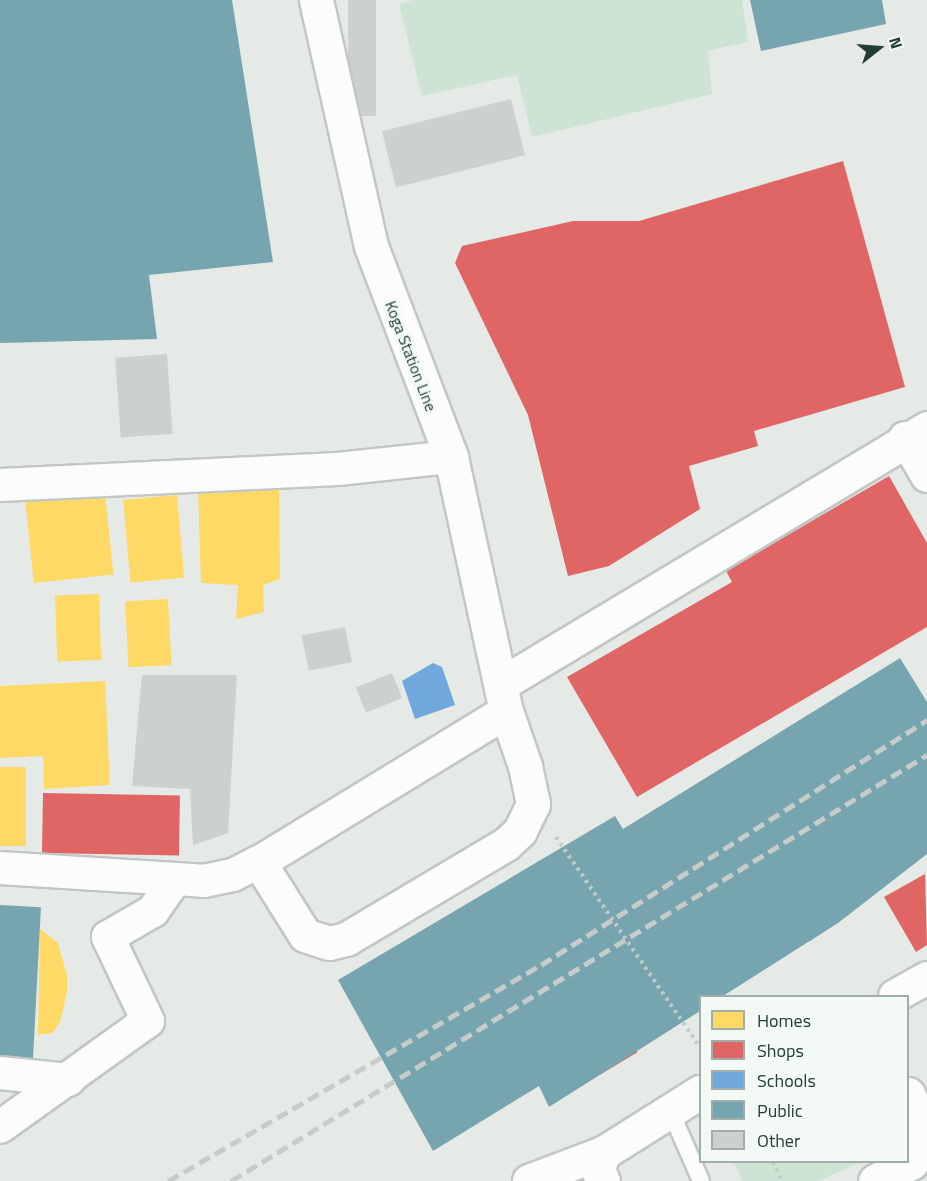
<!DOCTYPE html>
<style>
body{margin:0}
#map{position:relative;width:927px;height:1181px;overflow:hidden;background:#e5eae7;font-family:"Titillium Web",sans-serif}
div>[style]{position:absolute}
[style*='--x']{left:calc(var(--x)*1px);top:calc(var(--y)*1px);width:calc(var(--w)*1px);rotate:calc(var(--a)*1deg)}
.green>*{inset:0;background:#cde3d3}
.homes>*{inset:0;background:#ffd966;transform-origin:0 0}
.shops>*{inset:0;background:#e06666;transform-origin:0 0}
.schools>*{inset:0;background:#6fa8dc}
.public>*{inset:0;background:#76a5af;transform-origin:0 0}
.building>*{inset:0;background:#ccd1cf;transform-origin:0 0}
.path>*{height:4px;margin-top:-2px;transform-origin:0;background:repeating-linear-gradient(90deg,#c1cac5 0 3px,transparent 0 7.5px)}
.roads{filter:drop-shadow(2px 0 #c2c7c4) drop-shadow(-2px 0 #c2c7c4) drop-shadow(0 2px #c2c7c4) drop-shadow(0 -2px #c2c7c4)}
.service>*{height:16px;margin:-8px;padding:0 8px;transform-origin:8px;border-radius:8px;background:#fbfcfb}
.minor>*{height:32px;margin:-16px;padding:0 16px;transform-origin:16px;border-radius:16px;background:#fbfcfb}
.tertiary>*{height:33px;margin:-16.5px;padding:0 16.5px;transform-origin:16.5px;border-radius:16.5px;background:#fbfcfb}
.secondary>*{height:33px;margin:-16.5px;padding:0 16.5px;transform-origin:16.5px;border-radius:16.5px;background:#fbfcfb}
.rail>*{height:4.5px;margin-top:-2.25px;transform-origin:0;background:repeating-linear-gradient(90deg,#c7cbca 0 12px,transparent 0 18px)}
span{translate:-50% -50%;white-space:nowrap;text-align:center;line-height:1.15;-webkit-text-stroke:6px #f3f9f5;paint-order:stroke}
.street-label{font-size:16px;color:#223e34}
.legend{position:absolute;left:699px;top:995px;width:210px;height:168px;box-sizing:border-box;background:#f3f9f5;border:2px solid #9faea8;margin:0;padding:8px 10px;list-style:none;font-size:18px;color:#223e34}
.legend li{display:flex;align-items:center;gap:12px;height:30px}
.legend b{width:30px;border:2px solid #9faea8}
.north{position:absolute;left:849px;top:18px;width:60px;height:60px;-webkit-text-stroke:4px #f3f9f5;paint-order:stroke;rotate:73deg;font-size:16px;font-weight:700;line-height:24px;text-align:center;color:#223e34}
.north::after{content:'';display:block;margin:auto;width:21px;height:27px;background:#223e34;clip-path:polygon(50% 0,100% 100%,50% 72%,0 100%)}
</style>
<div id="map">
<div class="green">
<div style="clip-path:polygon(413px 0,742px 0,748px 42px,708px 51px,712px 94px,532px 137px,517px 75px,422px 96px,399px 4px)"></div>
<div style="clip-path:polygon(734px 1162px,857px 1162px,858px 1163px,818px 1181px,742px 1181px)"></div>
</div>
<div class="homes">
<div style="clip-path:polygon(279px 483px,280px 579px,263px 585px,264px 612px,236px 619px,238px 585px,201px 583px,198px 488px)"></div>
<div style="left:105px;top:494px;width:81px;height:80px;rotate:84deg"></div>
<div style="left:177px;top:495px;width:83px;height:54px;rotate:85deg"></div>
<div style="left:99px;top:594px;width:66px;height:44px;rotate:88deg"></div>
<div style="left:168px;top:599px;width:66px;height:43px;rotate:87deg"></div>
<div style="clip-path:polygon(105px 681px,110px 785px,44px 789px,43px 756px,0 758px,0 686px)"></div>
<div style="left:0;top:767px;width:26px;height:79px"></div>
<div style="clip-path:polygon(40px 929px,58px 943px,67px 975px,67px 992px,60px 1023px,52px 1033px,38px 1035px)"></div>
</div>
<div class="shops">
<div style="clip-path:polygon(843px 161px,905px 387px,754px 431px,758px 446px,689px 466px,700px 509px,609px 566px,568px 576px,528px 415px,455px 263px,462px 246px,573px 221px,639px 221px)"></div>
<div style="clip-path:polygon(889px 476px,927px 543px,927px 627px,637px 797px,567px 677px,732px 582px,726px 571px)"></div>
<div style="left:43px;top:793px;width:137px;height:60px;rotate:1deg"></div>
<div style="clip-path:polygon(925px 874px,927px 945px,916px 952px,884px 897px)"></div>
<div style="clip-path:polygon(833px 886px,853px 911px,810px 941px,784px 919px)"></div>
<div style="left:624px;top:1030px;width:26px;height:84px;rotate:59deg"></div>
</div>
<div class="schools">
<div style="clip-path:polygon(433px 663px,442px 667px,455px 705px,415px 719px,402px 681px)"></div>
</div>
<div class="public">
<div style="clip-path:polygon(0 0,232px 0,273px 262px,149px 275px,157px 339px,0 343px)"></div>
<div style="clip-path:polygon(750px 0,882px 0,886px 24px,761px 51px)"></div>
<div style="clip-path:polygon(900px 658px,927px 702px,927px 854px,838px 923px,723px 996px,700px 996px,700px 1011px,549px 1107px,539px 1086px,433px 1151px,338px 980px,615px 816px,623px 829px)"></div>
<div style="left:0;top:905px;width:41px;height:154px;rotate:3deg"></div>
</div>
<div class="building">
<div style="left:348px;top:0;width:28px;height:116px"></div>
<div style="left:511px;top:99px;width:58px;height:133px;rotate:76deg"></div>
<div style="left:167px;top:354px;width:80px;height:52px;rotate:86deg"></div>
<div style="left:345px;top:627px;width:36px;height:44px;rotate:79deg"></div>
<div style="left:392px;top:673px;width:27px;height:39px;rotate:68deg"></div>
<div style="clip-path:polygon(142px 675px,237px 675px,228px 833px,193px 845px,190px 789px,132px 786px)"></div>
</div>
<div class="path">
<div style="--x:556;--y:837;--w:255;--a:55.6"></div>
<div style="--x:773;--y:1162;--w:21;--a:65"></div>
</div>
<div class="roads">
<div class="service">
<div style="--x:670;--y:1110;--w:77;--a:66.4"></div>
</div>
<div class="minor">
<div style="--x:905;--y:438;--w:44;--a:59.9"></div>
<div style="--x:0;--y:485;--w:338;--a:-2.7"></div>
<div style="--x:338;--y:469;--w:114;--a:-6.1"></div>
<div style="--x:0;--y:868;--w:204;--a:3.6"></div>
<div style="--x:204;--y:881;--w:30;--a:-12"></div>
<div style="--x:233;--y:875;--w:29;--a:-27"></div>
<div style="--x:895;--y:996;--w:37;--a:-29"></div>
<div style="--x:0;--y:1073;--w:69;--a:5.8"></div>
<div style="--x:0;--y:1127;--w:182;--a:-35.6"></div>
<div style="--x:148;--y:1021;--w:93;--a:-115.5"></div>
<div style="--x:108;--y:937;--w:52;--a:-30"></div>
<div style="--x:153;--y:911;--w:38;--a:-55"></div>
<div style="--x:529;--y:1181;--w:79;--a:-20.7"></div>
</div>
<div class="tertiary">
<div style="--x:501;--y:684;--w:497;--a:-31"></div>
<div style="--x:506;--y:711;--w:58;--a:70.9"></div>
<div style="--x:525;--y:766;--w:39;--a:78"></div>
<div style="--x:533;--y:804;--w:30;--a:116"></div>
<div style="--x:520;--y:831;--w:19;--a:137"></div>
<div style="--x:506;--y:844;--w:186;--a:149.3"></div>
<div style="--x:346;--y:939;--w:17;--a:167"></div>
<div style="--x:329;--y:943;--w:25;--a:-162"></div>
<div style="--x:305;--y:935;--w:86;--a:-122.2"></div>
<div style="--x:259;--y:862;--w:289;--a:-31.4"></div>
<div style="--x:603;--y:1181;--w:12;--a:-114"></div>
<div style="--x:598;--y:1170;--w:18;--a:-74"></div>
<div style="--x:603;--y:1153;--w:115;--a:-32.2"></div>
<div style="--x:875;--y:1181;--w:40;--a:-26.6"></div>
<div style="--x:911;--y:1163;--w:23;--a:-52"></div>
<div style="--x:925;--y:1145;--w:21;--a:-98"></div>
<div style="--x:922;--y:1124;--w:33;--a:-115"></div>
</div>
<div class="secondary">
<div style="--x:316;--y:0;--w:252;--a:77.4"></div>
<div style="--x:371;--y:246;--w:226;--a:69.2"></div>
<div style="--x:451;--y:457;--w:260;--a:77.8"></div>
</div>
</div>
<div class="rail">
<div style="--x:168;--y:1181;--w:431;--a:-30.1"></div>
<div style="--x:541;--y:965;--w:457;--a:-32.4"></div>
<div style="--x:231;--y:1181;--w:816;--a:-31.47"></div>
</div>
<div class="street-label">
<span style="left:411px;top:356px;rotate:69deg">Koga Station Line</span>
</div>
<ul class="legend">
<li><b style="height:16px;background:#ffd966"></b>Homes</li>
<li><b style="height:16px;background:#e06666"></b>Shops</li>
<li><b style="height:16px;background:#6fa8dc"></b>Schools</li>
<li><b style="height:16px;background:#76a5af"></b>Public</li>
<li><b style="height:16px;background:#ccd1cf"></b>Other</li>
</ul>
<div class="north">N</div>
</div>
